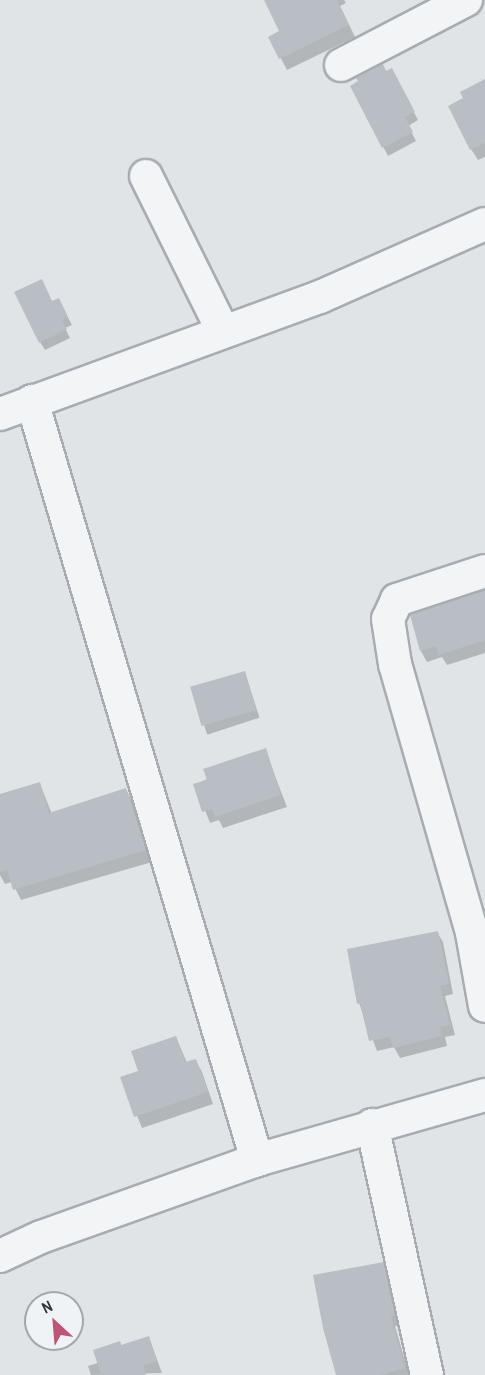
<!DOCTYPE html>
<style>
body{margin:0}
#map{position:relative;width:485px;height:1375px;overflow:hidden;background:#e0e4e7;font-family:"Archivo Narrow",sans-serif}
div>[style]{position:absolute}
[style*='--x']{left:calc(var(--x)*1px);top:calc(var(--y)*1px);width:calc(var(--w)*1px);rotate:calc(var(--a)*1deg)}
.shadow>*{inset:0;background:#0003;transform-origin:0 0}
.building>*{inset:0;background:#b8bec4;transform-origin:0 0}
.roads{filter:drop-shadow(2px 0 #a6acb1) drop-shadow(-2px 0 #a6acb1) drop-shadow(0 2px #a6acb1) drop-shadow(0 -2px #a6acb1)}
.minor>*{height:32px;margin:-16px;padding:0 16px;transform-origin:16px;border-radius:16px;background:#f3f4f6}
span{translate:-50% -50%;white-space:nowrap;text-align:center;line-height:1.15;-webkit-text-stroke:6px #f0f3f5;paint-order:stroke}
.north{position:absolute;left:24px;top:1291px;width:60px;height:60px;box-sizing:border-box;background:#f0f3f5;border:2px solid #a1a7ab;border-radius:50%;rotate:334deg;font-size:16px;font-weight:700;line-height:24px;text-align:center;color:#2b353d}
.north::after{content:'';display:block;margin:auto;width:21px;height:27px;background:#be5476;clip-path:polygon(50% 0,100% 100%,50% 72%,0 100%)}
</style>
<div id="map">
<div class="shadow">
<div style="clip-path:polygon(276px 0,344px 0,346px 3px,340px 6px,355px 37px,287px 70px,270px 37px,281px 32px)"></div>
<div style="clip-path:polygon(386px 73px,396px 78px,418px 120px,408px 126px,416px 141px,388px 156px,352px 86px)"></div>
<div style="clip-path:polygon(485px 81px,485px 157px,478px 160px,471px 149px,465px 99px)"></div>
<div style="clip-path:polygon(63px 308px,72px 325px,65px 328px,70px 338px,45px 350px,40px 342px)"></div>
<div style="clip-path:polygon(485px 592px,485px 653px,447px 665px,442px 657px,427px 662px,421px 651px)"></div>
<div style="left:245px;top:673px;width:47px;height:55px;rotate:72deg"></div>
<div style="clip-path:polygon(265px 750px,287px 807px,223px 828px,219px 820px,210px 823px,195px 785px)"></div>
<div style="clip-path:polygon(40px 784px,52px 814px,126px 790px,132px 801px,152px 862px,21px 900px,12px 882px,5px 884px,0 875px,0 796px)"></div>
<div style="clip-path:polygon(437px 932px,443px 942px,453px 994px,445px 996px,455px 1035px,445px 1037px,447px 1046px,400px 1058px,394px 1047px,377px 1051px,359px 1003px)"></div>
<div style="clip-path:polygon(176px 1037px,187px 1063px,196px 1061px,202px 1072px,213px 1104px,142px 1128px,122px 1078px,140px 1072px)"></div>
<div style="clip-path:polygon(383px 1264px,389px 1274px,400px 1325px,395px 1326px,409px 1375px,338px 1375px)"></div>
<div style="clip-path:polygon(149px 1338px,162px 1373px,91px 1375px,88px 1366px,98px 1363px,121px 1347px)"></div>
</div>
<div class="building">
<div style="clip-path:polygon(264px 0,337px 0,349px 25px,279px 59px,268px 37px,279px 31px)"></div>
<div style="clip-path:polygon(383px 64px,386px 71px,392px 68px,415px 112px,405px 117px,413px 132px,382px 148px,350px 86px,358px 81px,356px 78px)"></div>
<div style="clip-path:polygon(485px 79px,485px 143px,470px 150px,448px 106px,463px 98px,460px 92px)"></div>
<div style="clip-path:polygon(42px 279px,52px 301px,59px 298px,68px 317px,62px 320px,67px 329px,39px 343px,14px 292px)"></div>
<div style="clip-path:polygon(485px 590px,485px 640px,439px 655px,436px 646px,420px 651px,410px 615px)"></div>
<div style="left:245px;top:671px;width:41px;height:57px;rotate:74deg"></div>
<div style="clip-path:polygon(266px 748px,281px 795px,215px 817px,212px 809px,202px 812px,193px 784px,207px 780px,203px 769px)"></div>
<div style="clip-path:polygon(40px 782px,49px 813px,126px 788px,146px 850px,13px 890px,7px 870px,0 872px,0 794px)"></div>
<div style="clip-path:polygon(438px 931px,449px 984px,440px 986px,450px 1025px,440px 1027px,442px 1036px,393px 1048px,390px 1037px,369px 1041px,360px 1003px,357px 1004px,347px 949px)"></div>
<div style="clip-path:polygon(176px 1036px,185px 1062px,196px 1059px,208px 1092px,134px 1117px,120px 1077px,138px 1071px,131px 1051px)"></div>
<div style="clip-path:polygon(384px 1262px,395px 1315px,391px 1316px,405px 1368px,381px 1375px,336px 1375px,323px 1328px,313px 1275px)"></div>
<div style="clip-path:polygon(149px 1336px,157px 1361px,143px 1366px,146px 1375px,101px 1375px,93px 1350px,120px 1341px,121px 1345px)"></div>
</div>
<div class="roads">
<div class="minor">
<div style="--x:341;--y:65;--w:141;--a:-27.5"></div>
<div style="--x:146;--y:176;--w:173;--a:63.6"></div>
<div style="--x:32;--y:401;--w:792;--a:73.49"></div>
<div style="--x:0;--y:414;--w:341;--a:-20.1"></div>
<div style="--x:320;--y:297;--w:180;--a:-23.9"></div>
<div style="--x:485;--y:571;--w:93;--a:161.8"></div>
<div style="--x:397;--y:600;--w:21;--a:115"></div>
<div style="--x:388;--y:619;--w:46;--a:81.2"></div>
<div style="--x:395;--y:664;--w:280;--a:74"></div>
<div style="--x:472;--y:933;--w:74;--a:79.9"></div>
<div style="--x:372;--y:1125;--w:256;--a:77.6"></div>
<div style="--x:0;--y:1256;--w:45;--a:-24.9"></div>
<div style="--x:41;--y:1237;--w:229;--a:-19.6"></div>
<div style="--x:257;--y:1160;--w:237;--a:-15.9"></div>
</div>
</div>
<div class="north">N</div>
</div>
